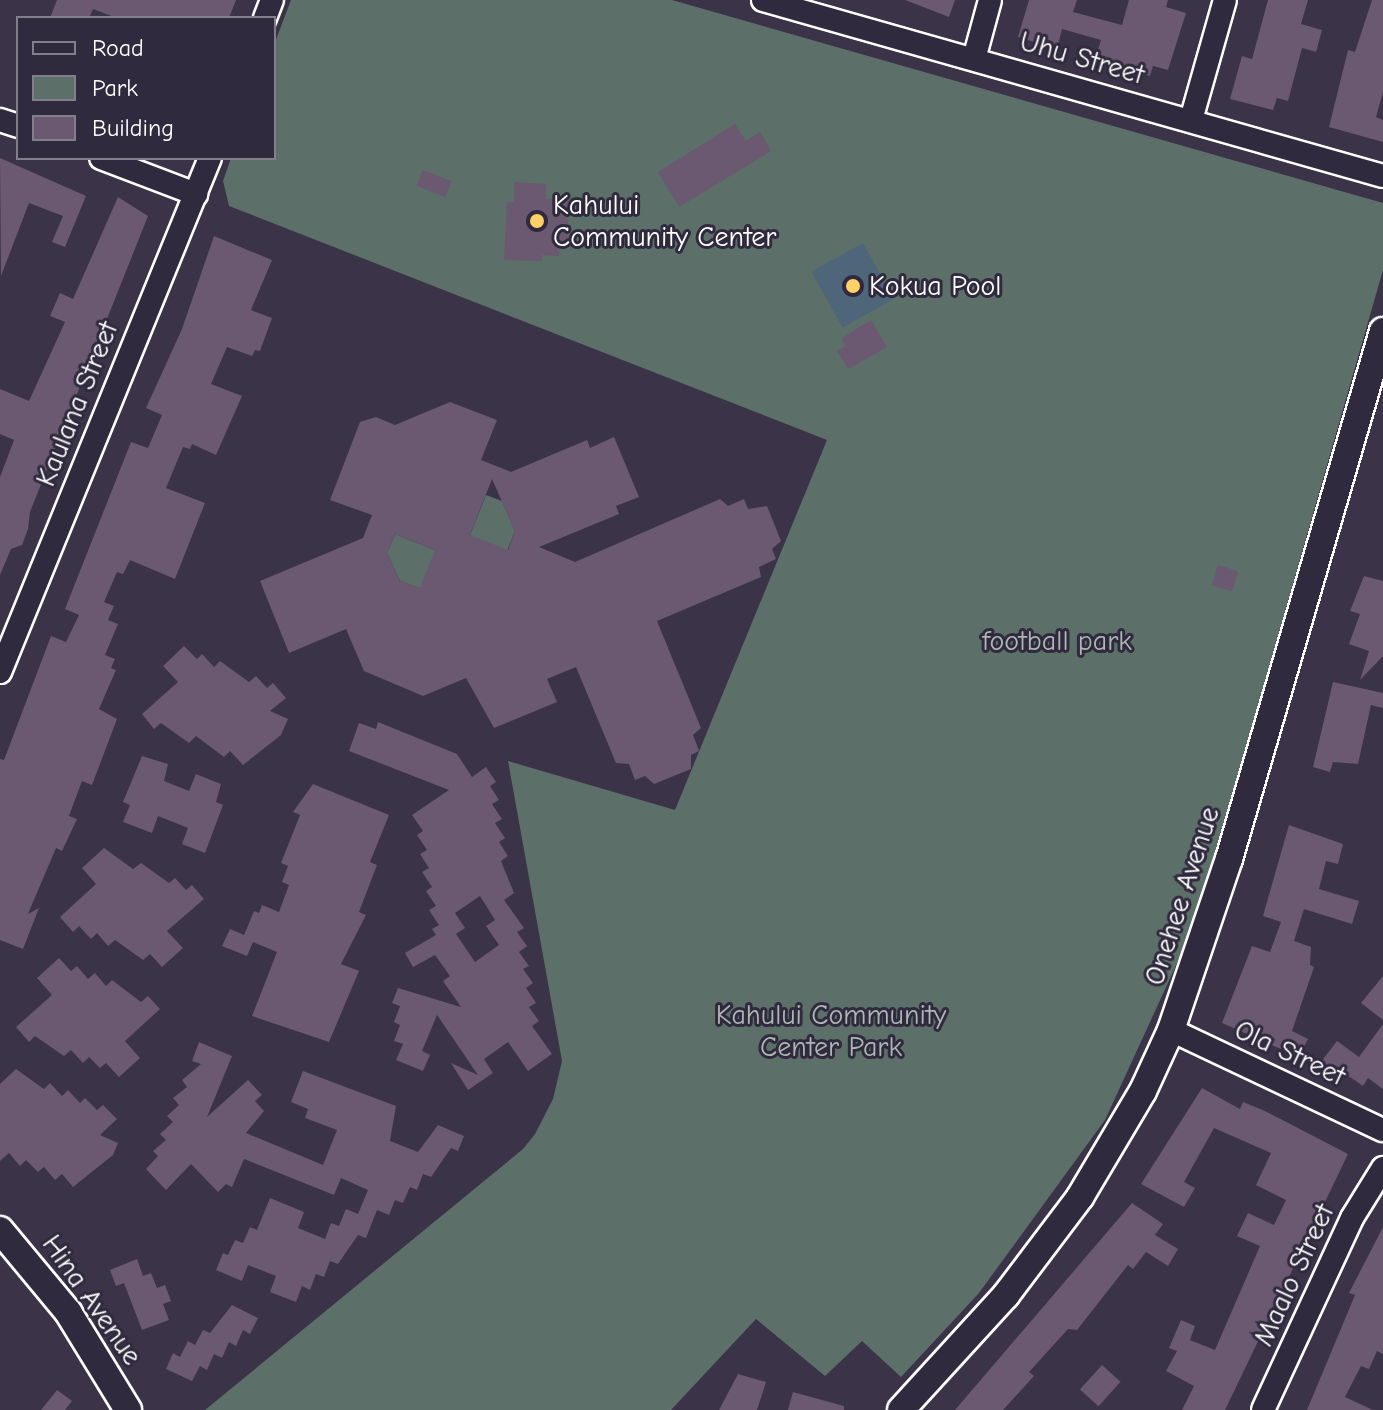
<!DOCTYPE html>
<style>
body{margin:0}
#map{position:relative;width:1383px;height:1410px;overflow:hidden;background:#3b3347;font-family:"Comic Neue",sans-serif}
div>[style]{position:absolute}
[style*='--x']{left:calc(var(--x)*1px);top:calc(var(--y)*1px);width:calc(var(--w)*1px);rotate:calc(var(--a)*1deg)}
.green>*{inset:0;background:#5c6f68}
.water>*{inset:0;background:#4f657a;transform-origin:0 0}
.building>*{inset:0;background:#6b5871;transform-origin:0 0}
.roads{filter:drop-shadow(2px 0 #fff) drop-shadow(-2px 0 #fff) drop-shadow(0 2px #fff) drop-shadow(0 -2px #fff)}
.minor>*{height:22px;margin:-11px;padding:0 11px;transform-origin:11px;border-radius:11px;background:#2f2a3d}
.tertiary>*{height:26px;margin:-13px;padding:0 13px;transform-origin:13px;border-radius:13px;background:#2f2a3d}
.dots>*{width:22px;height:22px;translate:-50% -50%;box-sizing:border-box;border:4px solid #2f2a3d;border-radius:50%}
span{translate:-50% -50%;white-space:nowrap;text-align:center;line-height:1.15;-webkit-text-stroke:6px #2f2a3d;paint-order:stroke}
.street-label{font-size:28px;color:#fff}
.poi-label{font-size:28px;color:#fff}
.left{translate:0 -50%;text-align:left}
.park-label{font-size:28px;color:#aeb7b4}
.legend{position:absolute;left:16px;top:16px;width:260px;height:144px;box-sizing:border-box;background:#2f2a3d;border:2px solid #827f8b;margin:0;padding:10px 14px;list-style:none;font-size:24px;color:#fff}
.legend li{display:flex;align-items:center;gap:16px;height:40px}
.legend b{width:40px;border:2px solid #827f8b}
</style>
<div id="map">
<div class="green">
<div style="clip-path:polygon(291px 0,672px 0,1383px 203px,1383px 270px,1196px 922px,1105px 1120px,979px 1293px,901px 1377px,862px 1341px,825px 1376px,756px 1319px,671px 1410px,205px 1410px,523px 1149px,535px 1134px,553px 1099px,562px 1061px,508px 761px,675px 810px,827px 440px,229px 206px,223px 181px,231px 158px,274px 158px,274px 45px)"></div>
<div style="clip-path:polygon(486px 495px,502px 501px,515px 531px,502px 564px,470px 535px)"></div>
<div style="clip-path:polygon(395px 534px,435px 550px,433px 593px,400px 581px,387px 553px)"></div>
</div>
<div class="water">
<div style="left:863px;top:243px;width:64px;height:59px;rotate:61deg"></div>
</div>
<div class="building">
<div style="clip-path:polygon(57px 0,236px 0,229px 18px,117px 18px,93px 9px,89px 18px,50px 18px)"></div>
<div style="clip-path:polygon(905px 0,955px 0,949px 17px)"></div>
<div style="clip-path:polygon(1029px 0,1077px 0,1073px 12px,1122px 25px,1129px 0,1168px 0,1166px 7px,1186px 13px,1168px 70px,1153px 66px,1150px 76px,1095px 60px,1101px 40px,1062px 29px,1057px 49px,1018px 37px)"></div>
<div style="clip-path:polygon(1268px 0,1308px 0,1301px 24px,1322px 30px,1316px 52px,1302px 48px,1288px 101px,1277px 98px,1273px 110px,1230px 99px,1242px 56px,1252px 59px)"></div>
<div style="clip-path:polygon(1372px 0,1383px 0,1383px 92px,1376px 117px,1383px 120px,1383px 142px,1329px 127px,1348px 50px,1355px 52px)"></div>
<div style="clip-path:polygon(735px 124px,746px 141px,760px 132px,771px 151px,679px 207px,658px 172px)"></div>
<div style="clip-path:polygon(0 158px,86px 196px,65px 247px,52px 242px,63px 216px,29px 203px,1px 276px)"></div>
<div style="left:423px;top:170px;width:31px;height:17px;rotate:22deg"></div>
<div style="clip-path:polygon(514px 182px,546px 184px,546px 199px,569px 200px,567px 241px,560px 241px,559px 256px,542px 255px,542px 261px,504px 260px,507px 202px,514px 202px)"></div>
<div style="clip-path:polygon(118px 197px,148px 216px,30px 512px,28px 529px,22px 545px,11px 549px,0 575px,0 477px,14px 440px,0 434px,0 389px,29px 401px,65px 322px,50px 316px,60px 293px,73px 299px)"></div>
<div style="clip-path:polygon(214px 236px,272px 260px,251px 310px,272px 318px,260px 351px,255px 350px,252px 356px,227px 347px,211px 384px,242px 396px,216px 455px,192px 444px,190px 449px,183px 447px,166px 488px,205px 503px,175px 579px,130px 560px,123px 574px,117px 572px,104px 602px,114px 606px,108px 620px,118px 624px,105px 655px,115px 659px,111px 668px,116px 670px,99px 709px,117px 719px,92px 785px,82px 781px,69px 816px,77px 819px,62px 851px,56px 848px,28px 914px,39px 908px,23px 949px,0 940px,0 759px,4px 760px,51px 636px,66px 642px,79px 615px,65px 609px,131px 442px,148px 448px,162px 415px,146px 408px,182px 329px)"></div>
<div style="clip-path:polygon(871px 320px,887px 347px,848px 369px,837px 351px,845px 346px,842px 338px)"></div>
<div style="clip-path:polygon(evenodd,450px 402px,497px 420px,481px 460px,511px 472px,587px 440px,590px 448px,614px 437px,639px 497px,616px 506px,619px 514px,539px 547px,575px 562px,720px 499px,728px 506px,744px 499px,748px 509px,767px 506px,781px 541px,772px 549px,776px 559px,759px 567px,761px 577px,657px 621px,701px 728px,693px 735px,699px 751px,691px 755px,691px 769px,654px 784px,645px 776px,635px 780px,629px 764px,616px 763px,576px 667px,547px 679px,557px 702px,494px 728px,466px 678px,423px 696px,364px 671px,346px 629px,289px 653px,260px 581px,363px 538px,372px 515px,330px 500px,360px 422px,376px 417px,395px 425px,450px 402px,492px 479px,515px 531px,508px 550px,470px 535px,492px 479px,450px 402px,395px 534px,435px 550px,420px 588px,400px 581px,387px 553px,395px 534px)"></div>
<div style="left:1218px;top:565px;width:21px;height:21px;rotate:17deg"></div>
<div style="clip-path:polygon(1364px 576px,1383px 581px,1383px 656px,1360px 680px,1369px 651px,1349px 644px,1360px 614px,1350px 611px)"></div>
<div style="clip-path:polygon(184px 646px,197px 659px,202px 654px,214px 667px,220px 661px,249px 682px,256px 676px,267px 688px,273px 683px,286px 698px,270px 711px,288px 719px,281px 735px,243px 765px,230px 751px,224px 757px,196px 736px,189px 743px,161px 723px,154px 729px,142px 714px,178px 682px,163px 666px)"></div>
<div style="clip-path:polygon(1333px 682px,1383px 693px,1383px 708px,1371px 705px,1358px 764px,1333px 762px,1330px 772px,1313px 767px)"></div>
<div style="clip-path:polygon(evenodd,378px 722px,457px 754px,472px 777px,486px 767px,496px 782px,490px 786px,499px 800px,492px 804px,502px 819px,495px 823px,505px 838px,499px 842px,508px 856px,501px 861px,514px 893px,504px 900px,524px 928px,517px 932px,527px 946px,519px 952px,529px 966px,523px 969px,533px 983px,526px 988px,536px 1003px,529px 1007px,539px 1021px,532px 1026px,552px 1054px,528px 1071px,508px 1042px,484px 1059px,493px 1073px,468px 1090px,451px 1063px,478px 1075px,437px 1015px,422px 1051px,430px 1055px,423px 1071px,396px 1060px,403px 1044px,394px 1041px,400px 1025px,394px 1022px,400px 1006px,392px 1003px,398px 988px,461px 1007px,443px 981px,450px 976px,435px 955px,413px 967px,405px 953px,436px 935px,432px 929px,439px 925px,429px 910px,436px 906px,426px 891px,432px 887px,422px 872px,429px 868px,420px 854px,427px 850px,417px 835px,423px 831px,412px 815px,449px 790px,349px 751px,359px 723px,376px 729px,378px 722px,480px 896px,495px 920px,486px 926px,499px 945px,475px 962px,456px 934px,465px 928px,455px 913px,480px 896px)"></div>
<div style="clip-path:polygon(142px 756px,168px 764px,164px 781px,189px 791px,196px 774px,221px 784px,216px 802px,223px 805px,205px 853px,182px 844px,188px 828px,158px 816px,152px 833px,123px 822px,130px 805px,123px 802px)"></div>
<div style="clip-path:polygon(313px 784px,389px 815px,370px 862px,377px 865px,359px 912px,366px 915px,341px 964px,359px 971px,329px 1042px,252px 1016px,277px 952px,253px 942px,247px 956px,222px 946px,230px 929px,244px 935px,254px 911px,259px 913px,262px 905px,279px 912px,289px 885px,282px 882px,288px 866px,281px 863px,300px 815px,293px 812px)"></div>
<div style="clip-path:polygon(1289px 825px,1343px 844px,1338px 864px,1326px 861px,1319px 889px,1359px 901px,1352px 924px,1304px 909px,1294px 941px,1311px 947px,1310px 965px,1314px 967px,1292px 1031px,1308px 1039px,1299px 1057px,1222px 1023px,1252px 946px,1270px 952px,1281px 922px,1263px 916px)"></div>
<div style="clip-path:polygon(104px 848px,133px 869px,141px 863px,169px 883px,175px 878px,186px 890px,192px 885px,204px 899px,167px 931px,183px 948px,162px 967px,150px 954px,143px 960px,115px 940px,108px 946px,97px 933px,91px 939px,79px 926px,73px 932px,60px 917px,96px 884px,82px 868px)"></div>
<div style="clip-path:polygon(59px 958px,71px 971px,77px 966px,88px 979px,95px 973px,106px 986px,112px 980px,141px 1002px,148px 996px,160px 1009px,125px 1041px,140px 1058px,119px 1077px,106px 1063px,100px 1068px,89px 1057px,83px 1063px,71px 1050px,64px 1056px,35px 1036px,29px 1042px,16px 1027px,52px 995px,37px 978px)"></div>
<div style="clip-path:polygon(1383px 976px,1383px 1020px,1361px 1003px)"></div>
<div style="clip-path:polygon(1383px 1024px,1383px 1089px,1368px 1078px,1363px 1086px,1340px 1070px,1333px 1080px,1317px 1067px,1337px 1041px,1359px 1057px)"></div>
<div style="clip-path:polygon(199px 1042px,232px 1056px,207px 1117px,248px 1080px,262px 1095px,255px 1101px,264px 1111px,246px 1133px,323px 1165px,337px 1130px,305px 1118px,308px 1109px,291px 1102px,303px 1071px,396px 1106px,390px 1141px,418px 1152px,438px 1125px,464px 1136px,458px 1151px,451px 1148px,431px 1177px,423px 1174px,417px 1190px,410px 1187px,403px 1203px,395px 1200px,389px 1215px,377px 1210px,366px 1238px,358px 1235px,338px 1264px,330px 1261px,324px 1277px,316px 1274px,310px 1290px,302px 1286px,296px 1302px,270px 1292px,276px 1276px,248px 1265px,242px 1281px,216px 1270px,223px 1253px,228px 1255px,235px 1240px,243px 1243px,250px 1227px,257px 1230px,270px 1198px,304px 1212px,298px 1228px,325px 1239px,331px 1223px,339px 1226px,346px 1209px,358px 1214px,368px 1190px,341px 1178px,334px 1195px,244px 1159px,232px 1187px,226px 1184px,218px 1192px,191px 1164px,166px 1190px,146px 1169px,158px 1156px,153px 1151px,166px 1140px,160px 1134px,173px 1122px,167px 1116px,179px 1105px,173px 1098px,187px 1087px,182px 1080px,201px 1064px,192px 1061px)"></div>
<div style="clip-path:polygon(16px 1069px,44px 1089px,50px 1083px,62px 1096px,68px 1090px,80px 1103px,85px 1098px,97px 1110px,103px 1105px,117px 1119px,100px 1135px,118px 1143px,113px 1155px,73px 1187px,62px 1174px,55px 1180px,44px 1167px,38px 1172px,26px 1160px,20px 1166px,9px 1153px,0 1161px,0 1084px)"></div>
<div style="clip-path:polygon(1202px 1088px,1240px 1109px,1243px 1102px,1265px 1111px,1348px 1154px,1225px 1410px,1182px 1410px,1194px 1386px,1166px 1371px,1177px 1351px,1169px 1348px,1181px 1320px,1195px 1326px,1190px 1340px,1215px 1350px,1260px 1246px,1237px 1236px,1248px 1213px,1274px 1225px,1286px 1200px,1256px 1185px,1271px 1153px,1214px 1128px,1184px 1182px,1195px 1188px,1184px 1207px,1141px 1184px)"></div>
<div style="clip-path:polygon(1132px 1203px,1163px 1224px,1155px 1235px,1178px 1249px,1168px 1266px,1146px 1252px,1133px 1269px,1128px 1265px,1077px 1330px,1068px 1329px,1029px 1372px,1034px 1376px,1003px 1410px,955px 1410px)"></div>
<div style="clip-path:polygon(1383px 1227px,1383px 1354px,1377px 1351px,1369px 1369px,1361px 1366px,1345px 1397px,1373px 1410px,1307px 1410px,1355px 1295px,1349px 1293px)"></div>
<div style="clip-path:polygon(137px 1259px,143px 1276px,151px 1273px,157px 1288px,165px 1285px,171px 1301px,163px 1304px,169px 1320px,142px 1330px,124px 1283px,116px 1286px,110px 1270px)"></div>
<div style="clip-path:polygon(232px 1305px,258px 1318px,250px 1334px,243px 1330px,236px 1346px,229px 1342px,222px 1358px,214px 1354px,207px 1370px,200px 1366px,192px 1381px,166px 1369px,173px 1353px,180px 1357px,188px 1341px,195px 1345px,203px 1330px,210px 1333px)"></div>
<div style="left:1102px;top:1365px;width:25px;height:33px;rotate:42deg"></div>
<div style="clip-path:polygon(738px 1374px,766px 1382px,757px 1410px,719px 1410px)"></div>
<div style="clip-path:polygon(57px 1390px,72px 1401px,65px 1410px,41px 1410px)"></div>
<div style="clip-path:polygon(793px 1392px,844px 1406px,844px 1410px,788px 1410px)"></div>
</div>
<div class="roads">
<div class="minor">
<div style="--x:763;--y:0;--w:644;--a:15.85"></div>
<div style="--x:265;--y:18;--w:19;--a:-69"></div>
<div style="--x:974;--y:59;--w:61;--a:-74.8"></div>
<div style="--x:0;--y:120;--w:19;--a:18"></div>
<div style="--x:1191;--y:120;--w:125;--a:-74.2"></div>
<div style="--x:101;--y:158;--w:102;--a:20.8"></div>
<div style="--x:0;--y:672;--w:555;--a:-67.78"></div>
<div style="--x:1171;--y:1030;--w:234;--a:25.3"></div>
<div style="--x:1263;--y:1410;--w:212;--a:-65.1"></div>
<div style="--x:1352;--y:1218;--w:59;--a:-58.2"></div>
</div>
<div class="tertiary">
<div style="--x:0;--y:1230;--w:107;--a:50.3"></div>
<div style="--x:68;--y:1312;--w:115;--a:58.5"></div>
<div style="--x:901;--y:1410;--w:156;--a:-47.6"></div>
<div style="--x:1006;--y:1295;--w:123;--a:-52.9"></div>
<div style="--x:1080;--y:1197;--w:123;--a:-59.3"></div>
<div style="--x:1143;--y:1091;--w:67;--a:-65.3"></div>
<div style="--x:1171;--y:1030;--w:181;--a:-71.3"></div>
<div style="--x:1229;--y:859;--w:550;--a:-73.74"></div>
</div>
</div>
<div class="dots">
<div style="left:537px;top:221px;background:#ffd166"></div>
<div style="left:853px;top:286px;background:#ffd166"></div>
</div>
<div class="street-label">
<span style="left:1082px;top:58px;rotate:16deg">Uhu Street</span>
<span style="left:77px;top:404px;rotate:-68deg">Kaulana Street</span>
<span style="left:1182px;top:896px;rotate:-72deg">Onehee Avenue</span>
<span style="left:1290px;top:1053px;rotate:25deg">Ola Street</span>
<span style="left:1294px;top:1275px;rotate:-65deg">Maalo Street</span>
<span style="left:92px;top:1300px;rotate:55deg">Hina Avenue</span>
</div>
<div class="poi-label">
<span class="left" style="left:553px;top:221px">Kahului<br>Community Center</span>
<span class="left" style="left:869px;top:286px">Kokua Pool</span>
</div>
<div class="park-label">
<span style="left:1057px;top:641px">football park</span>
<span style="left:831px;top:1031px">Kahului Community<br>Center Park</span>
</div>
<ul class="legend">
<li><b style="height:10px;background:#2f2a3d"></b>Road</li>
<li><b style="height:22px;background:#5c6f68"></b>Park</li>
<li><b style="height:22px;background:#6b5871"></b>Building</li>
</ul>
</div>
